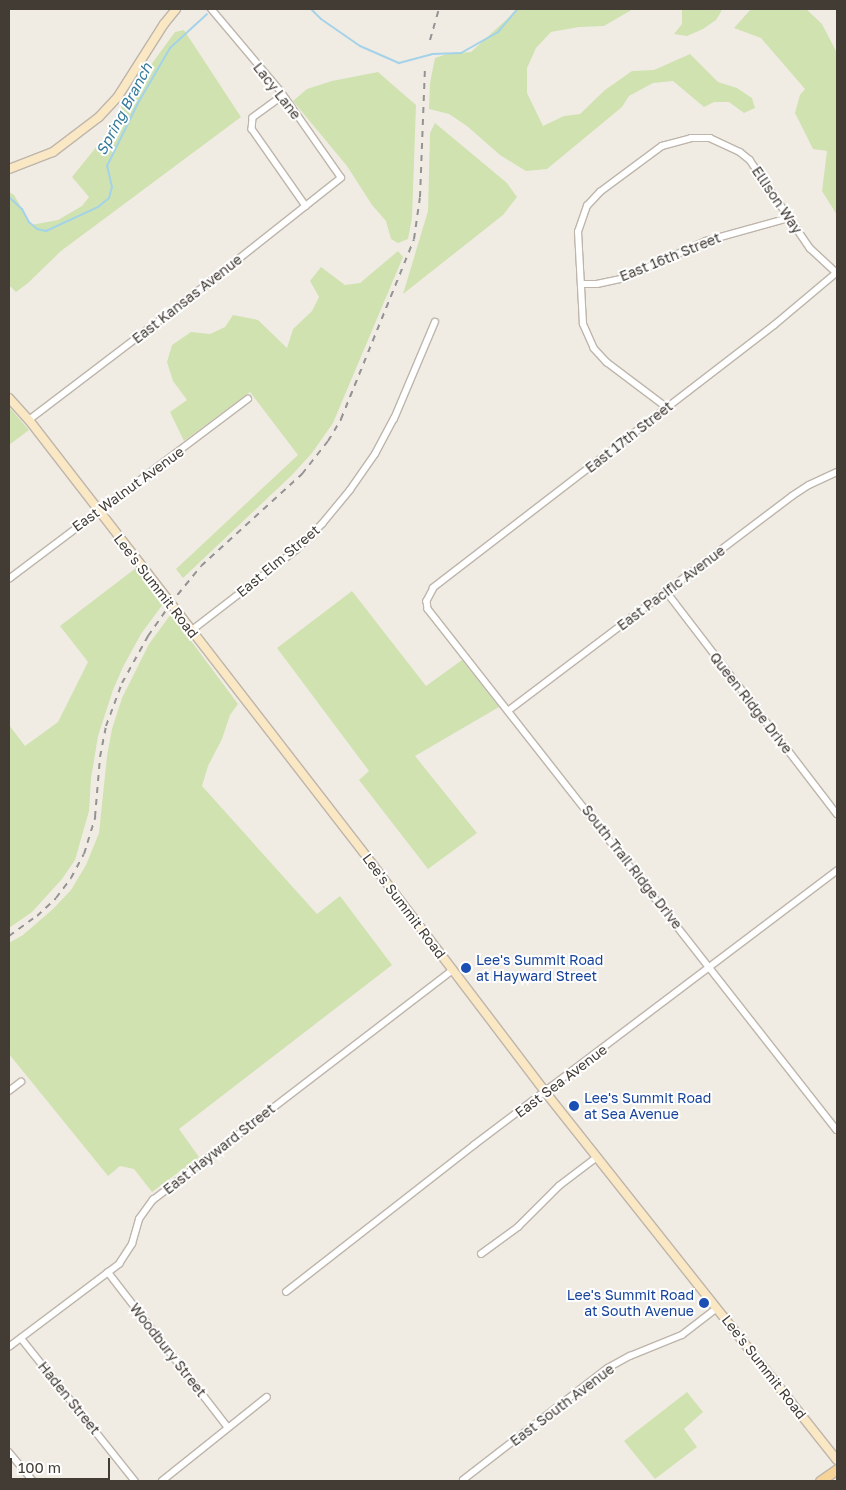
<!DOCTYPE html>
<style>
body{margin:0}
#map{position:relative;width:846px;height:1490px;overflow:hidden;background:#f0ece4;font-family:"Golos Text",sans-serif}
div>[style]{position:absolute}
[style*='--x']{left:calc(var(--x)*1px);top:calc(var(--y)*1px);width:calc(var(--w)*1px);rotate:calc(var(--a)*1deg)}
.green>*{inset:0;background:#d0e2b0}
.stream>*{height:2px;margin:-1px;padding:0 1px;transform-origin:1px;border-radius:1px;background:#a4d3e9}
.roads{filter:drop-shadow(1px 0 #beb5ab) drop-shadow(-1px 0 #beb5ab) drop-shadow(0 1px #beb5ab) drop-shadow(0 -1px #beb5ab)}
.minor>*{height:5.5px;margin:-2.75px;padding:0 2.75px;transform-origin:2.75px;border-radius:2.75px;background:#fff}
.secondary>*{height:8px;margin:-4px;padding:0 4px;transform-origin:4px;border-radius:4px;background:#fae8c5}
.primary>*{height:9px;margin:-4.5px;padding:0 4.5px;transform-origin:4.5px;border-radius:4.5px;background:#f6d398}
.rail>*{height:2px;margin-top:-1px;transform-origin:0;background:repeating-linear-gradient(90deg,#939393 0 6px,transparent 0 12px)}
.dots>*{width:14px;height:14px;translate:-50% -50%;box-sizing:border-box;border:2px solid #fff;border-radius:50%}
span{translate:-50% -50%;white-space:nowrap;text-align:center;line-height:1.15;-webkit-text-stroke:4px #fff;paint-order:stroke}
.street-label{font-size:14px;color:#423c35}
.transit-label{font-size:14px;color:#164399}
.left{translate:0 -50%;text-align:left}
.right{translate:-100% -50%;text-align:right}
.water-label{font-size:15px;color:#357a9d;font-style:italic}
.frame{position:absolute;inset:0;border:10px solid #423c35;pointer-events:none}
.scale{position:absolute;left:10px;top:1458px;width:100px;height:22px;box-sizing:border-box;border:2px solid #423c35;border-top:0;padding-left:6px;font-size:15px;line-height:18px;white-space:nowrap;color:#423c35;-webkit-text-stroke:4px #fff;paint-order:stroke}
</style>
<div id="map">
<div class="green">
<div style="clip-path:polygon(518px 9px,633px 9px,604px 26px,579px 27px,551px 32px,536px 48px,527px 68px,527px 93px,543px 126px,564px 116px,580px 114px,605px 90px,632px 71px,654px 70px,690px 54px,718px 82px,737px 88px,752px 98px,755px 108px,744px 113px,729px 102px,714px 102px,704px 107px,673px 81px,653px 83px,629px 96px,622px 107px,547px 169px,526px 171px,500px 155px,467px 126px,449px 114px,429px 109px,430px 83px,435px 58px,447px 54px,471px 52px)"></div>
<div style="clip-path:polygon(682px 9px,721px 9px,722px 10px,716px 20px,703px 29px,687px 36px,674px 34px,682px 24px)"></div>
<div style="clip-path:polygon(751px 9px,806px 9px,822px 24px,837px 53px,837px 215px,822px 191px,827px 151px,813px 149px,795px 113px,800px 95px,805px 89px,761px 38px,734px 28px)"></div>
<div style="clip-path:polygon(184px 30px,241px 117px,61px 251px,28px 283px,16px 292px,9px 285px,9px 192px,14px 195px,31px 225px,58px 220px,82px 206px,89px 197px,72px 177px,114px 125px,123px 103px,175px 32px)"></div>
<div style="clip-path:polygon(378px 72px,416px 105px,412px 218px,408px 239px,398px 243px,391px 239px,386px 221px,372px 205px,347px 166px,293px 101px,307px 89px,332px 81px)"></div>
<div style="clip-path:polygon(435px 123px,507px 183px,517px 197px,503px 215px,403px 294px,428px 211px,430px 133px)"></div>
<div style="clip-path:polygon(398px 251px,403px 257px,333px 423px,312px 453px,292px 475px,183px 578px,176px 569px,298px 455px,250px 392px,184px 441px,170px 412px,187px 400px,173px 381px,167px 362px,172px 345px,191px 332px,210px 334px,225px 327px,233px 315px,258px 320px,287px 348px,293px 329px,312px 311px,319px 297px,310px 281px,321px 267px,345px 285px,360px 283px)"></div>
<div style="clip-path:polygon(9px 407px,29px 430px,9px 445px)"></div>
<div style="clip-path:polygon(136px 568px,163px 604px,141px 634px,123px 667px,113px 690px,98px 736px,91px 779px,89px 811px,75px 860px,62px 879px,32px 912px,9px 928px,9px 725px,25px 746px,58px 722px,88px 662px,60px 626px)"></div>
<div style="clip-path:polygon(352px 591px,426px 686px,462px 660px,499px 707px,415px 756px,477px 833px,428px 869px,359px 780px,369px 771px,277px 648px)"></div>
<div style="clip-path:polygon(171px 614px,238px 704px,230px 715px,222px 739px,208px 766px,202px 786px,317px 914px,340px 896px,392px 965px,179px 1129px,199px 1157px,152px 1192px,134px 1169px,120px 1166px,108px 1176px,9px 1054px,9px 943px,23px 935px,53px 909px,71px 890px,86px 865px,99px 833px,107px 756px,112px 729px,122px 698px,149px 644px)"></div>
<div style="clip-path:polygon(687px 1392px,703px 1412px,684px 1429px,697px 1447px,655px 1479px,624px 1441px)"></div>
</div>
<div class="stream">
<div style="--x:311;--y:9;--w:14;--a:45"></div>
<div style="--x:321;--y:19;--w:47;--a:34.7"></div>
<div style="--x:360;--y:46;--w:43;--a:23.6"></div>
<div style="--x:399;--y:63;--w:34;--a:-15"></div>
<div style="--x:432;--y:54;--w:29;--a:-2"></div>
<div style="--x:461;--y:53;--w:43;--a:-29.6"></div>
<div style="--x:498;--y:32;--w:30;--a:-50"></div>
<div style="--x:9;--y:197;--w:18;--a:43"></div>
<div style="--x:22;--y:209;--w:15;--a:62"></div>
<div style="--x:29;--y:222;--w:11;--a:41"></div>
<div style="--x:37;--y:229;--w:9;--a:13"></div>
<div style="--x:46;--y:231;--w:57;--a:-24.8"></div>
<div style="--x:98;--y:207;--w:14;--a:-39"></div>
<div style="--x:109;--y:198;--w:11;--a:-75"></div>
<div style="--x:112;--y:187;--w:22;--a:-103"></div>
<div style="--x:107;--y:166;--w:70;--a:-63.8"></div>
<div style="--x:138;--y:103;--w:64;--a:-59.8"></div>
<div style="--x:170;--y:48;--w:50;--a:-42.6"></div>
</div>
<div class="roads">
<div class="minor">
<div style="--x:283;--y:96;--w:37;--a:144"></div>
<div style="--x:253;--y:118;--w:11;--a:95"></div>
<div style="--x:252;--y:129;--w:94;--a:55"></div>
<div style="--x:837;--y:273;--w:81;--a:140"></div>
<div style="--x:775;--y:325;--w:431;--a:142.4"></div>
<div style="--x:434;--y:588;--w:15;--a:118"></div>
<div style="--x:427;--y:601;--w:8;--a:83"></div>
<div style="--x:428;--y:609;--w:662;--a:51.87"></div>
<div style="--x:581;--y:284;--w:16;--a:0"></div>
<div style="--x:597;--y:284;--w:29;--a:-12"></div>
<div style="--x:625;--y:278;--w:89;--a:-24.6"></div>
<div style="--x:706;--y:241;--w:86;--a:-15.5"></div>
<div style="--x:667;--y:408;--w:75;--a:-143.1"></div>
<div style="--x:607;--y:363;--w:19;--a:-133"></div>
<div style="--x:594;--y:349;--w:27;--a:-114"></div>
<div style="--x:583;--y:324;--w:92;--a:-93.1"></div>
<div style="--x:578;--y:232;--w:28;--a:-71"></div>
<div style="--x:587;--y:206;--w:19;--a:-47"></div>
<div style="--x:600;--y:192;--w:77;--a:-36.6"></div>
<div style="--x:662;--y:146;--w:30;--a:-15"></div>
<div style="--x:691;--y:138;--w:19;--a:0"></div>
<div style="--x:710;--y:138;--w:33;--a:25"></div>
<div style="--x:740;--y:152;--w:13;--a:39"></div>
<div style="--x:750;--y:160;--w:107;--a:55.7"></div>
<div style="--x:810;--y:248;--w:37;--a:43"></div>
<div style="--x:29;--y:420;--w:205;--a:-37.3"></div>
<div style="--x:192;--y:296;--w:190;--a:-38.4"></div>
<div style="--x:341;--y:178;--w:106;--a:-125"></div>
<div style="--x:280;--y:91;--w:107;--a:-130.1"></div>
<div style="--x:9;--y:579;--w:299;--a:-37"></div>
<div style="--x:666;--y:591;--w:281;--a:52.5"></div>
<div style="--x:191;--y:631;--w:133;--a:-37.6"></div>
<div style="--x:296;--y:550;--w:37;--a:-45"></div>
<div style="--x:322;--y:524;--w:44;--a:-50.5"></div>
<div style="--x:350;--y:490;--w:44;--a:-55.2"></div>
<div style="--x:375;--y:454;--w:40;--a:-62"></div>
<div style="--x:394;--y:419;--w:105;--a:-67.1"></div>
<div style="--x:508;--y:711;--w:356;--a:-37.1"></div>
<div style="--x:792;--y:496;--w:20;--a:-33"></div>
<div style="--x:809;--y:485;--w:31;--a:-25"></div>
<div style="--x:9;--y:1091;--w:15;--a:-37"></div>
<div style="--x:481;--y:1254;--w:46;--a:-36.1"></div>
<div style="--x:518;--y:1227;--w:58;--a:-45"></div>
<div style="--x:559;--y:1186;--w:48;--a:-37.3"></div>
<div style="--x:108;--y:1272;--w:196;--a:52.3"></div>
<div style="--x:286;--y:1292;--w:239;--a:-38"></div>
<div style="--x:474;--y:1145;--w:455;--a:-37.1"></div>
<div style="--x:21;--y:1338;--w:183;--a:51.4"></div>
<div style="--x:9;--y:1347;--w:138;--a:-37"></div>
<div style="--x:119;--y:1264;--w:24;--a:-57"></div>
<div style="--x:132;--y:1244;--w:26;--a:-74"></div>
<div style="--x:139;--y:1219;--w:24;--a:-54"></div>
<div style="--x:153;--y:1200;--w:378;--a:-37.5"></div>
<div style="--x:9;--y:1452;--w:38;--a:50"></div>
<div style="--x:463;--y:1480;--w:183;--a:-37.7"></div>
<div style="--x:608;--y:1368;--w:25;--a:-29"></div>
<div style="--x:630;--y:1356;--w:56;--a:-22"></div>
<div style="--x:682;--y:1335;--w:44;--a:-37.6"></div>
<div style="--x:162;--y:1481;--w:134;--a:-38.7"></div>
</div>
<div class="secondary">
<div style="--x:9;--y:169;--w:47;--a:-21.1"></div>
<div style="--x:53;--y:152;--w:58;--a:-37.3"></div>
<div style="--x:99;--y:117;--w:26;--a:-47"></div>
<div style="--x:117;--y:98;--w:88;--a:-57.6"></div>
<div style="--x:164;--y:24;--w:19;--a:-51"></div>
<div style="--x:9;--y:398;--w:30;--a:48"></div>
<div style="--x:29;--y:420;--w:552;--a:52.28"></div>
<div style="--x:367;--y:857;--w:296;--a:52.8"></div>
<div style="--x:546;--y:1093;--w:468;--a:51.6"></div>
</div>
<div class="primary">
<div style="--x:820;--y:1481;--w:21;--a:-35"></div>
</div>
</div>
<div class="rail">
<div style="--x:430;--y:40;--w:32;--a:-74"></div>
<div style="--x:9;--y:936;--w:34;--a:-36"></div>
<div style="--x:37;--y:916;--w:26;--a:-43"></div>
<div style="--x:56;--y:898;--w:25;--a:-53"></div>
<div style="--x:71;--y:878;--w:27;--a:-62"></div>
<div style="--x:84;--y:854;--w:39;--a:-73"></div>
<div style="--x:95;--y:817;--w:60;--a:-85.2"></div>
<div style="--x:100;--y:757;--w:32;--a:-79"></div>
<div style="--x:106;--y:726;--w:46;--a:-69.6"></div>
<div style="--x:122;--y:683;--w:54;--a:-61"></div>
<div style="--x:148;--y:636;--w:39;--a:-55"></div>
<div style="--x:170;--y:604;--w:49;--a:-50.8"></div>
<div style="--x:201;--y:566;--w:137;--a:-42.3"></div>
<div style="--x:302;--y:474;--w:42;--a:-51.8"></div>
<div style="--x:328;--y:441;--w:26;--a:-59"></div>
<div style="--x:341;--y:419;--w:194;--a:-67.9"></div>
<div style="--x:414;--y:239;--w:42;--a:-81.9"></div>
<div style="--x:420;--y:197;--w:129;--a:-87.8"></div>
</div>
<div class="dots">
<div style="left:466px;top:968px;background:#1a4fb4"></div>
<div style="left:574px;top:1106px;background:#1a4fb4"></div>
<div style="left:704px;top:1303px;background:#1a4fb4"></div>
</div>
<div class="street-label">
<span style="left:277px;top:91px;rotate:52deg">Lacy Lane</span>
<span style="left:777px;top:200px;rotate:56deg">Ellison Way</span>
<span style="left:670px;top:257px;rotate:-22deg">East 16th Street</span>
<span style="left:187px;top:299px;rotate:-38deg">East Kansas Avenue</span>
<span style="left:629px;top:437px;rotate:-38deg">East 17th Street</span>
<span style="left:128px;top:489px;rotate:-36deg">East Walnut Avenue</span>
<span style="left:278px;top:561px;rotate:-40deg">East Elm Street</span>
<span style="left:156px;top:586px;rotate:52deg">Lee's Summit Road</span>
<span style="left:671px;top:588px;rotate:-37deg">East Pacific Avenue</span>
<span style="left:751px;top:703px;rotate:52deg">Queen Ridge Drive</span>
<span style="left:632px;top:867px;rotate:52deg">South Trail Ridge Drive</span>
<span style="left:404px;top:906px;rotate:53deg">Lee's Summit Road</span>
<span style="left:561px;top:1081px;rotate:-37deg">East Sea Avenue</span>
<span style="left:219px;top:1149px;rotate:-38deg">East Hayward Street</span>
<span style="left:168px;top:1350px;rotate:52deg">Woodbury Street</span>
<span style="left:764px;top:1367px;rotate:52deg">Lee's Summit Road</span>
<span style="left:69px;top:1398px;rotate:51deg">Haden Street</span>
<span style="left:562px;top:1405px;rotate:-37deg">East South Avenue</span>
</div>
<div class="transit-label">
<span class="left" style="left:476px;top:968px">Lee's Summit Road<br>at Hayward Street</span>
<span class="left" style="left:584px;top:1106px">Lee's Summit Road<br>at Sea Avenue</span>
<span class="right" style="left:694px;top:1303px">Lee's Summit Road<br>at South Avenue</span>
</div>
<div class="water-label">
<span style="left:124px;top:109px;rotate:-62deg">Spring Branch</span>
</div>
<div class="frame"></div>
<div class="scale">100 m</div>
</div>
